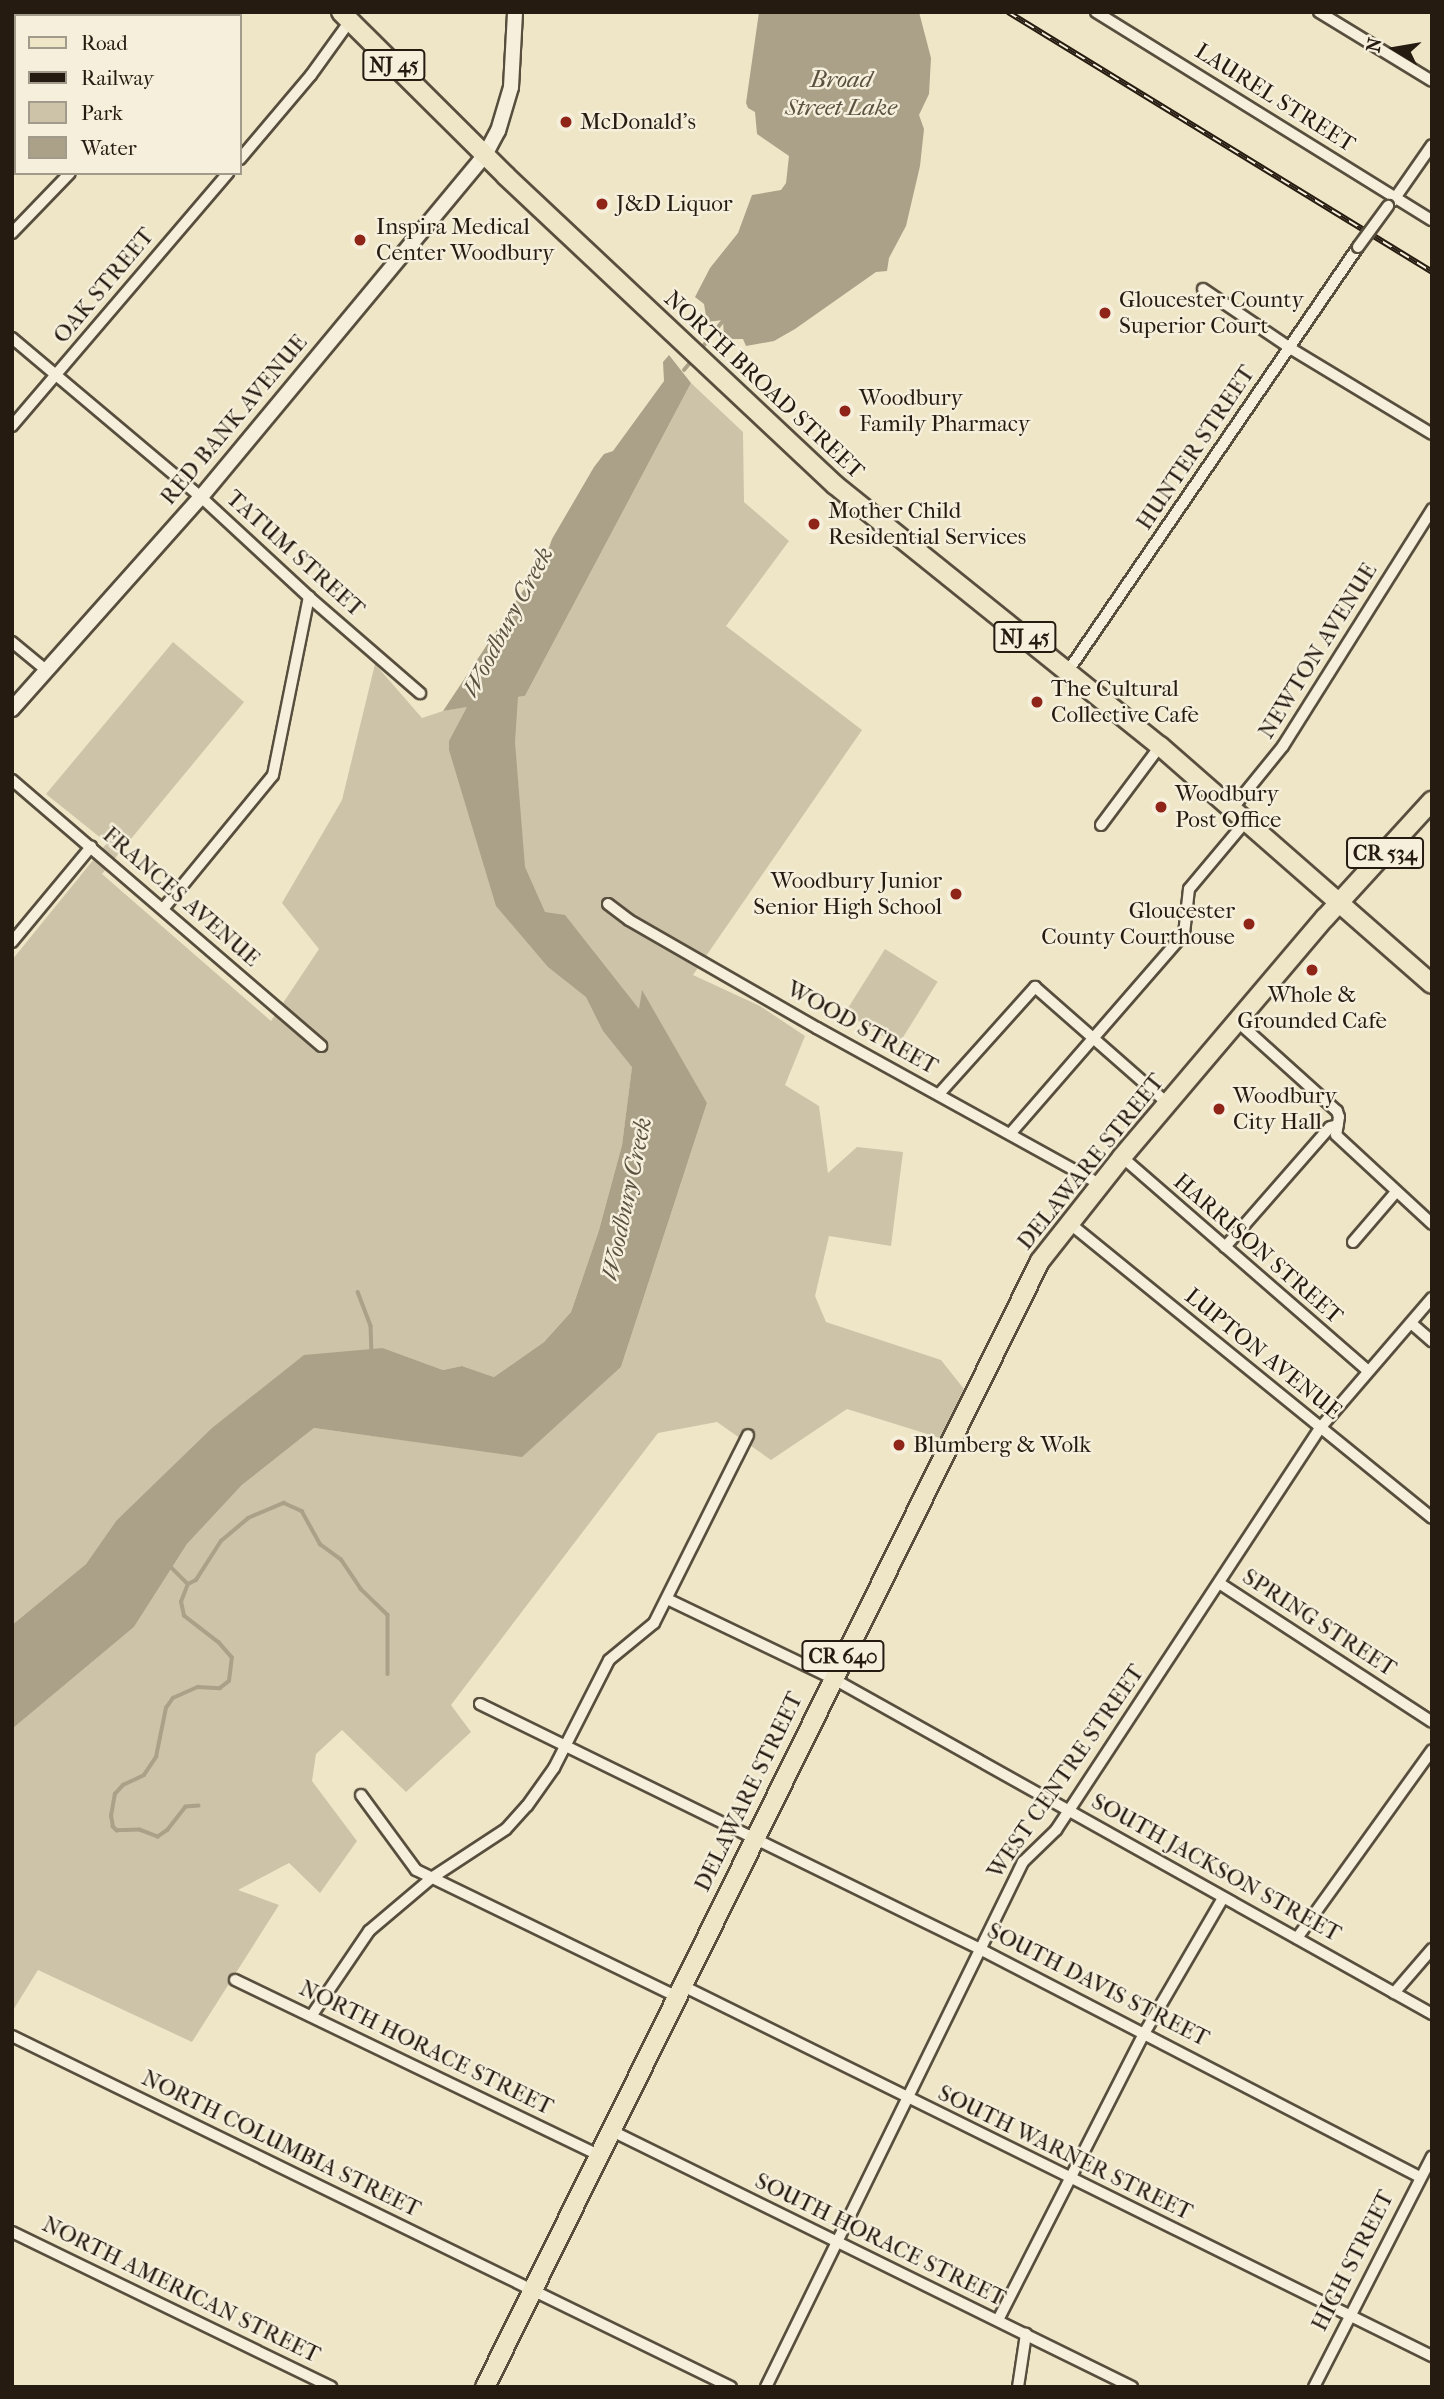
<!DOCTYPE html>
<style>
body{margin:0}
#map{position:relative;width:1444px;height:2399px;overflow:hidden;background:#efe6c7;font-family:"IM FELL French Canon",serif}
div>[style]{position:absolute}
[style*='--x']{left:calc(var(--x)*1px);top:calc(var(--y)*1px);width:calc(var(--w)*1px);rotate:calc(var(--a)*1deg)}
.green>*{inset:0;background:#cdc3a8;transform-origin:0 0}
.water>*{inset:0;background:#aba189}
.stream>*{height:3.5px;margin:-1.75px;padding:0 1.75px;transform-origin:1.75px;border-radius:1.75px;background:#aba189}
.roads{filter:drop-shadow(2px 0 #584e3e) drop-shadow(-2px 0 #584e3e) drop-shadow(0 2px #584e3e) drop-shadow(0 -2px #584e3e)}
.minor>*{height:10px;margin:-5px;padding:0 5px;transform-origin:5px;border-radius:5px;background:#f5efdb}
.tertiary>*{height:14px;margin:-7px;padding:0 7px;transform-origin:7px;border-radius:7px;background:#f5efdb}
.primary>*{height:18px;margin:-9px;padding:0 9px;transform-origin:9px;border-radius:9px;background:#efe6c7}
.rail>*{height:6px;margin-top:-3px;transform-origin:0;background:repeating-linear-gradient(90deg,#f5efdb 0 10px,#261b11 0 20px);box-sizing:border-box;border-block:2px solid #261b11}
.bridges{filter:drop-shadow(2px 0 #584e3e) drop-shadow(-2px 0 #584e3e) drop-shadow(0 2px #584e3e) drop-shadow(0 -2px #584e3e)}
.minor-bridge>*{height:10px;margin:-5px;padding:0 5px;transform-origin:5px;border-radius:5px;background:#f5efdb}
.dots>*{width:19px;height:19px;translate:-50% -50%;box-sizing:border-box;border:4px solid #f5efdb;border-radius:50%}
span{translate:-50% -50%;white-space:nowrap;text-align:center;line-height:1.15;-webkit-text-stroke:5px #f5efdb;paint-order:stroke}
.shield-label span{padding:2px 5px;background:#f5efdb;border:2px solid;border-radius:5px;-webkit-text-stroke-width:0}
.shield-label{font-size:21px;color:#261b11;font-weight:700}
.street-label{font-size:23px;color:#261b11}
.poi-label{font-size:23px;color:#261b11}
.left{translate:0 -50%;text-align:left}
.right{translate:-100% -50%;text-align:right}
.water-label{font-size:24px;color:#5b5141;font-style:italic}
.frame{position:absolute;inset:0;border:14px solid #261b11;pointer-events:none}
.legend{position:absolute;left:14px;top:14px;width:228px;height:161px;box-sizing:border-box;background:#f5efdb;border:2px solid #a29a8a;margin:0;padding:9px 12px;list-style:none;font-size:21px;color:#261b11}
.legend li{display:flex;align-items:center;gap:14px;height:35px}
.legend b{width:35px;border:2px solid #a29a8a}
.north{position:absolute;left:1360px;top:14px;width:70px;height:70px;-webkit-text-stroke:5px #f5efdb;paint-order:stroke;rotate:281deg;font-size:19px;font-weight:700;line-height:28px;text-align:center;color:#261b11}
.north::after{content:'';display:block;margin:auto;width:24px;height:32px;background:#261b11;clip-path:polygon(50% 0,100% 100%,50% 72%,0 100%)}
</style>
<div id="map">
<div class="green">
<div style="clip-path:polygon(691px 383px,743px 432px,744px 502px,789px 541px,726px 626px,862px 730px,693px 975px,760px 1006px,805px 1036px,785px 1085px,819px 1106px,828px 1173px,857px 1147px,903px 1152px,891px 1246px,829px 1236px,815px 1296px,826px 1322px,941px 1360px,964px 1389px,940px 1438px,847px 1409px,771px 1460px,717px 1422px,658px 1433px,451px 1705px,471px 1732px,406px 1792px,342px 1730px,316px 1754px,312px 1781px,357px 1841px,320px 1893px,289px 1863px,238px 1890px,279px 1905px,192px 2042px,38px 1970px,12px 2012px,12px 1729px,134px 1627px,187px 1544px,242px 1485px,314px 1428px,522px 1456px,621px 1367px,707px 1103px,642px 992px,622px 1145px,599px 1230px,571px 1312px,544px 1342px,494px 1377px,462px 1366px,443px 1370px,383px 1348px,116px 1521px,86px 1564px,12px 1625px,12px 960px,107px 843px,46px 794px,173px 642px,244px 702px,102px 874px,271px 1021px,319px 949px,282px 903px,342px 800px,375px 664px,422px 718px,443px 711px,525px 696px)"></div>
<div style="left:885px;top:949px;width:62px;height:75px;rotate:32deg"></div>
</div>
<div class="water">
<div style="clip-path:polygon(759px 12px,919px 12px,931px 58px,929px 94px,919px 115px,924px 129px,920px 166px,906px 226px,889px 258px,887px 271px,876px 272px,795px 329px,774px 341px,746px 346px,743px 339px,724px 339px,723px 320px,707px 322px,704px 304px,695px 297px,710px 268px,738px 233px,752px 195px,781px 190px,786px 183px,789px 156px,757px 134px,755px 112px,748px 108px,746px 103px)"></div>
<div style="clip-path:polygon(669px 355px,691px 383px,525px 696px,518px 697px,515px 742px,525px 867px,545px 912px,565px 915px,639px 1009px,642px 990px,707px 1103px,621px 1367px,522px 1457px,314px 1428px,242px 1485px,187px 1544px,134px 1627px,12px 1729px,12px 1625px,86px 1564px,116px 1521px,212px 1428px,304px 1355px,383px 1348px,443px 1370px,462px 1366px,494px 1377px,544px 1342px,571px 1312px,599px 1230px,622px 1145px,632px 1067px,603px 1031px,586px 997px,548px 967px,496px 906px,449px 750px,449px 741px,467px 707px,443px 711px,546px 556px,552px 539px,594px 467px,604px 454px,613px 451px,664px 381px,663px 362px)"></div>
</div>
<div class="stream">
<div style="--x:701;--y:349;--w:41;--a:-52"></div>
<div style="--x:684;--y:370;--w:16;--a:-50"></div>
<div style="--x:358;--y:1292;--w:36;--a:69"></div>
<div style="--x:371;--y:1326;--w:25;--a:88"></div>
<div style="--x:170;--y:1566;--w:25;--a:45"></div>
<div style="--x:199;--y:1806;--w:13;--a:176"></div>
<div style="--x:186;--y:1807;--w:29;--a:128"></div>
<div style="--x:168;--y:1830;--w:12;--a:145"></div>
<div style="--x:158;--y:1837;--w:19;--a:-159"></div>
<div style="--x:140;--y:1830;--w:23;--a:178"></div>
<div style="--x:117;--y:1831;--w:6;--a:-135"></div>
<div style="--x:113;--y:1827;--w:11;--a:-100"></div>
<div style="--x:111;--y:1816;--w:22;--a:-80"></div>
<div style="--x:115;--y:1794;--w:12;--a:-48"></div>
<div style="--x:123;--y:1785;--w:23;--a:-25"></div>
<div style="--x:144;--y:1775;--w:22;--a:-56"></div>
<div style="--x:156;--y:1757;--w:50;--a:-78.5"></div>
<div style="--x:166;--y:1708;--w:12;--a:-55"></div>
<div style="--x:173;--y:1698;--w:27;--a:-24"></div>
<div style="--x:198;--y:1687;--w:22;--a:3"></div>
<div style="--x:220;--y:1688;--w:11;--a:-38"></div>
<div style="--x:229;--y:1681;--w:23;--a:-83"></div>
<div style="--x:232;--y:1658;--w:20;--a:-131"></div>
<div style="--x:219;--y:1643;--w:44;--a:-142.4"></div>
<div style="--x:184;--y:1616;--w:14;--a:-102"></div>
<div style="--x:181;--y:1602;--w:19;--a:-69"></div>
<div style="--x:188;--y:1584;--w:9;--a:-27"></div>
<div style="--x:196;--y:1580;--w:46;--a:-57.3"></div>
<div style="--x:221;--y:1541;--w:35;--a:-40"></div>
<div style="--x:248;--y:1518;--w:39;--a:-23"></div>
<div style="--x:284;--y:1503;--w:20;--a:24"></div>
<div style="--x:302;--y:1511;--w:38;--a:61"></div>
<div style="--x:320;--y:1544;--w:26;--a:36"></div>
<div style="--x:341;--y:1559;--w:36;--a:56"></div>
<div style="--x:361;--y:1589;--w:37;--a:44"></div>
<div style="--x:388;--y:1615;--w:59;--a:90"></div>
</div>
<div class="roads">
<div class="minor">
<div style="--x:39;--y:12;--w:5;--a:53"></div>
<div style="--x:1096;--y:12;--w:395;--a:31.8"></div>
<div style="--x:1319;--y:12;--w:132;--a:31.4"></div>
<div style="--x:64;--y:16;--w:6;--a:-45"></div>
<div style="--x:223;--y:16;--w:6;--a:-45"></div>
<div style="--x:12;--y:69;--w:5;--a:-37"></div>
<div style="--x:240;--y:159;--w:110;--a:-49.8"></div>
<div style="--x:311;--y:75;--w:67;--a:-54.2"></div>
<div style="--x:1393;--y:201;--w:68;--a:-55.1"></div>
<div style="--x:12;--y:233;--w:83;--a:-46"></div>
<div style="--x:1203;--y:289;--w:105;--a:34.1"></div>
<div style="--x:1290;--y:348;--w:166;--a:31.2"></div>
<div style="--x:12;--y:338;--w:247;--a:40.1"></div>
<div style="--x:201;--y:497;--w:147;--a:42.8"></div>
<div style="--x:309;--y:597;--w:147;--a:40.9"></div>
<div style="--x:12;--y:426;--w:333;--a:-49.5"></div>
<div style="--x:12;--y:642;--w:44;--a:39.5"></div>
<div style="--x:1068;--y:671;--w:514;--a:-55.63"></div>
<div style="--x:12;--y:780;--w:408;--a:40.7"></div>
<div style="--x:1232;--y:809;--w:81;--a:-51"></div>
<div style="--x:1283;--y:746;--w:280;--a:-57.8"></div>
<div style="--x:1101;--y:825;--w:99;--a:-53.2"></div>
<div style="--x:608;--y:904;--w:26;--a:37"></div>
<div style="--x:629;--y:920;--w:217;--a:29.9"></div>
<div style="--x:817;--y:1028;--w:323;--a:28.9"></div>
<div style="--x:163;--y:909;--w:173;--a:-50.6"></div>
<div style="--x:273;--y:775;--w:182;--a:-78.6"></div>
<div style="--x:12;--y:942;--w:124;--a:-50.3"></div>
<div style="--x:1238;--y:1022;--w:133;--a:42"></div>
<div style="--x:1337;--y:1111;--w:6;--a:72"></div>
<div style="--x:1339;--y:1117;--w:18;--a:99"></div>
<div style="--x:1336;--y:1135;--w:131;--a:42.8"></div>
<div style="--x:939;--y:1094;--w:144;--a:-48.1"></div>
<div style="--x:1035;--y:987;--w:177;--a:41.3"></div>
<div style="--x:1010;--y:1134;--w:265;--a:-49"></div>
<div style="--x:1184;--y:934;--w:45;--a:-83.7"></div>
<div style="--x:1189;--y:889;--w:89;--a:-50"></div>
<div style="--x:1122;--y:1157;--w:326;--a:41"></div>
<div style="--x:1068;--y:1222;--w:469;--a:39.1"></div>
<div style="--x:1353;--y:1242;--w:65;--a:-49.4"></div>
<div style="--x:1225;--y:1247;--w:159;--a:-48.8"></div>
<div style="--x:1330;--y:1127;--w:8;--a:-14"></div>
<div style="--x:1411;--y:1323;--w:28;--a:41"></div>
<div style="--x:1219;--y:1583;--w:254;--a:33.1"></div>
<div style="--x:667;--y:1599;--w:183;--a:25.6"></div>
<div style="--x:832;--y:1678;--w:688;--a:29.25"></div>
<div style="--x:480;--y:1704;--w:557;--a:26.1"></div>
<div style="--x:980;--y:1949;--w:495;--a:27.4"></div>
<div style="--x:361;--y:1795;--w:93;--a:53.7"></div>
<div style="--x:416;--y:1870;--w:288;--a:25.9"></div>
<div style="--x:1297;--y:1938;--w:231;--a:-54.3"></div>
<div style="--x:235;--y:1980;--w:403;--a:25.7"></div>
<div style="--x:681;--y:1985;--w:838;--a:26.29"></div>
<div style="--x:1394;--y:1993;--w:58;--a:-49.2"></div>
<div style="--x:312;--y:2015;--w:102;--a:-55.8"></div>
<div style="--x:369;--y:1931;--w:84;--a:-40.2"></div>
<div style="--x:433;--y:1877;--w:87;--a:-33.3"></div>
<div style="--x:506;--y:1829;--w:31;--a:-48"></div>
<div style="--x:527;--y:1806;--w:47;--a:-54.6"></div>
<div style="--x:554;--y:1768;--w:121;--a:-63"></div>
<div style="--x:609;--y:1660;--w:58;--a:-39.4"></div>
<div style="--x:654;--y:1623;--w:210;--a:-63.4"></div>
<div style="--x:12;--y:2036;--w:800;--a:26.02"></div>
<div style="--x:610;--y:2130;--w:582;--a:26.21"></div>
<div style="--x:12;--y:2232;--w:355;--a:25.9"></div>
<div style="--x:998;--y:2320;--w:323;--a:-63"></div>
<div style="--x:1145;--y:2032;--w:155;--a:-59.8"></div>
<div style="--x:766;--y:2387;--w:585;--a:-63.92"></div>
<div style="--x:1023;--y:1862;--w:46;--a:-44.1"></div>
<div style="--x:1056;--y:1830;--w:482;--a:-56.7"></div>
<div style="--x:1321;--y:1427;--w:170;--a:-49.3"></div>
<div style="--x:1018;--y:2387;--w:54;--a:-81.4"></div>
<div style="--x:1314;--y:2387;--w:259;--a:-62.9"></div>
</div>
<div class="tertiary">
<div style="--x:12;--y:709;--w:284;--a:-48.3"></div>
<div style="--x:201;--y:497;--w:445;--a:-50.3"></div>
<div style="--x:485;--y:155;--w:27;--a:-62"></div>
<div style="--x:498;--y:131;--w:46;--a:-73.5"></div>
<div style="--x:511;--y:87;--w:75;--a:-86.9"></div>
</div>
<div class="primary">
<div style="--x:341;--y:12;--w:233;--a:44.8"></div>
<div style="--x:506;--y:176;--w:451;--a:43.2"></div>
<div style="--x:835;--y:485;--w:417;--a:38.8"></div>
<div style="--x:1160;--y:746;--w:361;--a:41.2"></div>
<div style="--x:485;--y:2387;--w:1255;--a:-63.76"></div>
<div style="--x:1040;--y:1261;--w:132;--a:-51.7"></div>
<div style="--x:1122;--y:1157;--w:314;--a:-49.7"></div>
<div style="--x:1325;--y:918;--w:159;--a:-47.6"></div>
</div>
</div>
<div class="rail">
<div style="--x:1008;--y:12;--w:497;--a:31.5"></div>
</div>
<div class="bridges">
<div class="minor-bridge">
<div style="--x:1358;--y:247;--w:51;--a:-53.8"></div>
</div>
</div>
<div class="dots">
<div style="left:566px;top:122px;background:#8f2418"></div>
<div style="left:602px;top:204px;background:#8f2418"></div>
<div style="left:360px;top:240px;background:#8f2418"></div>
<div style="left:1105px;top:313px;background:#8f2418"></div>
<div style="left:845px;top:411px;background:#8f2418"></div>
<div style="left:814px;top:524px;background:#8f2418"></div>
<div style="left:1037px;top:702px;background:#8f2418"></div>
<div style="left:1161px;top:807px;background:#8f2418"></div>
<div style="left:956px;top:894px;background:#8f2418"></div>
<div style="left:1249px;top:924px;background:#8f2418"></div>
<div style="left:1312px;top:970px;background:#8f2418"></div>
<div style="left:1219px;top:1109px;background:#8f2418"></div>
<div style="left:899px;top:1445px;background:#8f2418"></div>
</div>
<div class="shield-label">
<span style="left:394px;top:65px">NJ 45</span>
<span style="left:1025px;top:637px">NJ 45</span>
<span style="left:1385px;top:853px">CR 534</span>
<span style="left:843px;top:1656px">CR 640</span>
</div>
<div class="street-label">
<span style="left:1275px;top:98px;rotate:32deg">LAUREL STREET</span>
<span style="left:104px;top:286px;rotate:-50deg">OAK STREET</span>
<span style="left:764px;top:385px;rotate:43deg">NORTH BROAD STREET</span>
<span style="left:234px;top:420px;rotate:-50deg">RED BANK AVENUE</span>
<span style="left:1196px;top:448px;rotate:-56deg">HUNTER STREET</span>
<span style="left:295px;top:554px;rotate:42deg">TATUM STREET</span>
<span style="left:1318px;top:651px;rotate:-58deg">NEWTON AVENUE</span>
<span style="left:181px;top:897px;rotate:41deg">FRANCES AVENUE</span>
<span style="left:862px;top:1028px;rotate:29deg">WOOD STREET</span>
<span style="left:1091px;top:1162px;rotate:-51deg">DELAWARE STREET</span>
<span style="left:1258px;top:1249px;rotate:41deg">HARRISON STREET</span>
<span style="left:1263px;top:1354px;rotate:39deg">LUPTON AVENUE</span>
<span style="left:1319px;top:1623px;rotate:33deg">SPRING STREET</span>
<span style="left:1066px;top:1772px;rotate:-55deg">WEST CENTRE STREET</span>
<span style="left:749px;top:1792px;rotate:-64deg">DELAWARE STREET</span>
<span style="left:1216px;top:1868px;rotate:29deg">SOUTH JACKSON STREET</span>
<span style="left:1098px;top:1985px;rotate:27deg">SOUTH DAVIS STREET</span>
<span style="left:426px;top:2048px;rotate:26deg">NORTH HORACE STREET</span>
<span style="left:281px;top:2144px;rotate:26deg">NORTH COLUMBIA STREET</span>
<span style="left:1065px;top:2153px;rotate:26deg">SOUTH WARNER STREET</span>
<span style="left:880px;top:2240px;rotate:26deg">SOUTH HORACE STREET</span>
<span style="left:1353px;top:2261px;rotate:-63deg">HIGH STREET</span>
<span style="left:181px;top:2290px;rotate:26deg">NORTH AMERICAN STREET</span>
</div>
<div class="poi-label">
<span class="left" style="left:580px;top:122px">McDonald's</span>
<span class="left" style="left:616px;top:204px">J&amp;D Liquor</span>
<span class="left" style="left:376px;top:240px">Inspira Medical<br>Center Woodbury</span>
<span class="left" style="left:1119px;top:313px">Gloucester County<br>Superior Court</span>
<span class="left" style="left:859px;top:411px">Woodbury<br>Family Pharmacy</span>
<span class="left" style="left:828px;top:524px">Mother Child<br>Residential Services</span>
<span class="left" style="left:1051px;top:702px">The Cultural<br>Collective Cafe</span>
<span class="left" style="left:1175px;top:807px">Woodbury<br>Post Office</span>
<span class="right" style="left:942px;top:894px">Woodbury Junior<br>Senior High School</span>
<span class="right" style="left:1235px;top:924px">Gloucester<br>County Courthouse</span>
<span style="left:1312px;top:1008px">Whole &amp;<br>Grounded Cafe</span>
<span class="left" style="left:1233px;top:1109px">Woodbury<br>City Hall</span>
<span class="left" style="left:913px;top:1445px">Blumberg &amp; Wolk</span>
</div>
<div class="water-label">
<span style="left:841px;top:94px">Broad<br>Street Lake</span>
<span style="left:508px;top:622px;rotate:-62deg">Woodbury Creek</span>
<span style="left:627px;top:1199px;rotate:-78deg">Woodbury Creek</span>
</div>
<div class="frame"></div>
<ul class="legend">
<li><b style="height:9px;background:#efe6c7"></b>Road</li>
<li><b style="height:9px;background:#261b11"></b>Railway</li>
<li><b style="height:19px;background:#cdc3a8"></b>Park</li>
<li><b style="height:19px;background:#aba189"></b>Water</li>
</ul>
<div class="north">N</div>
</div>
